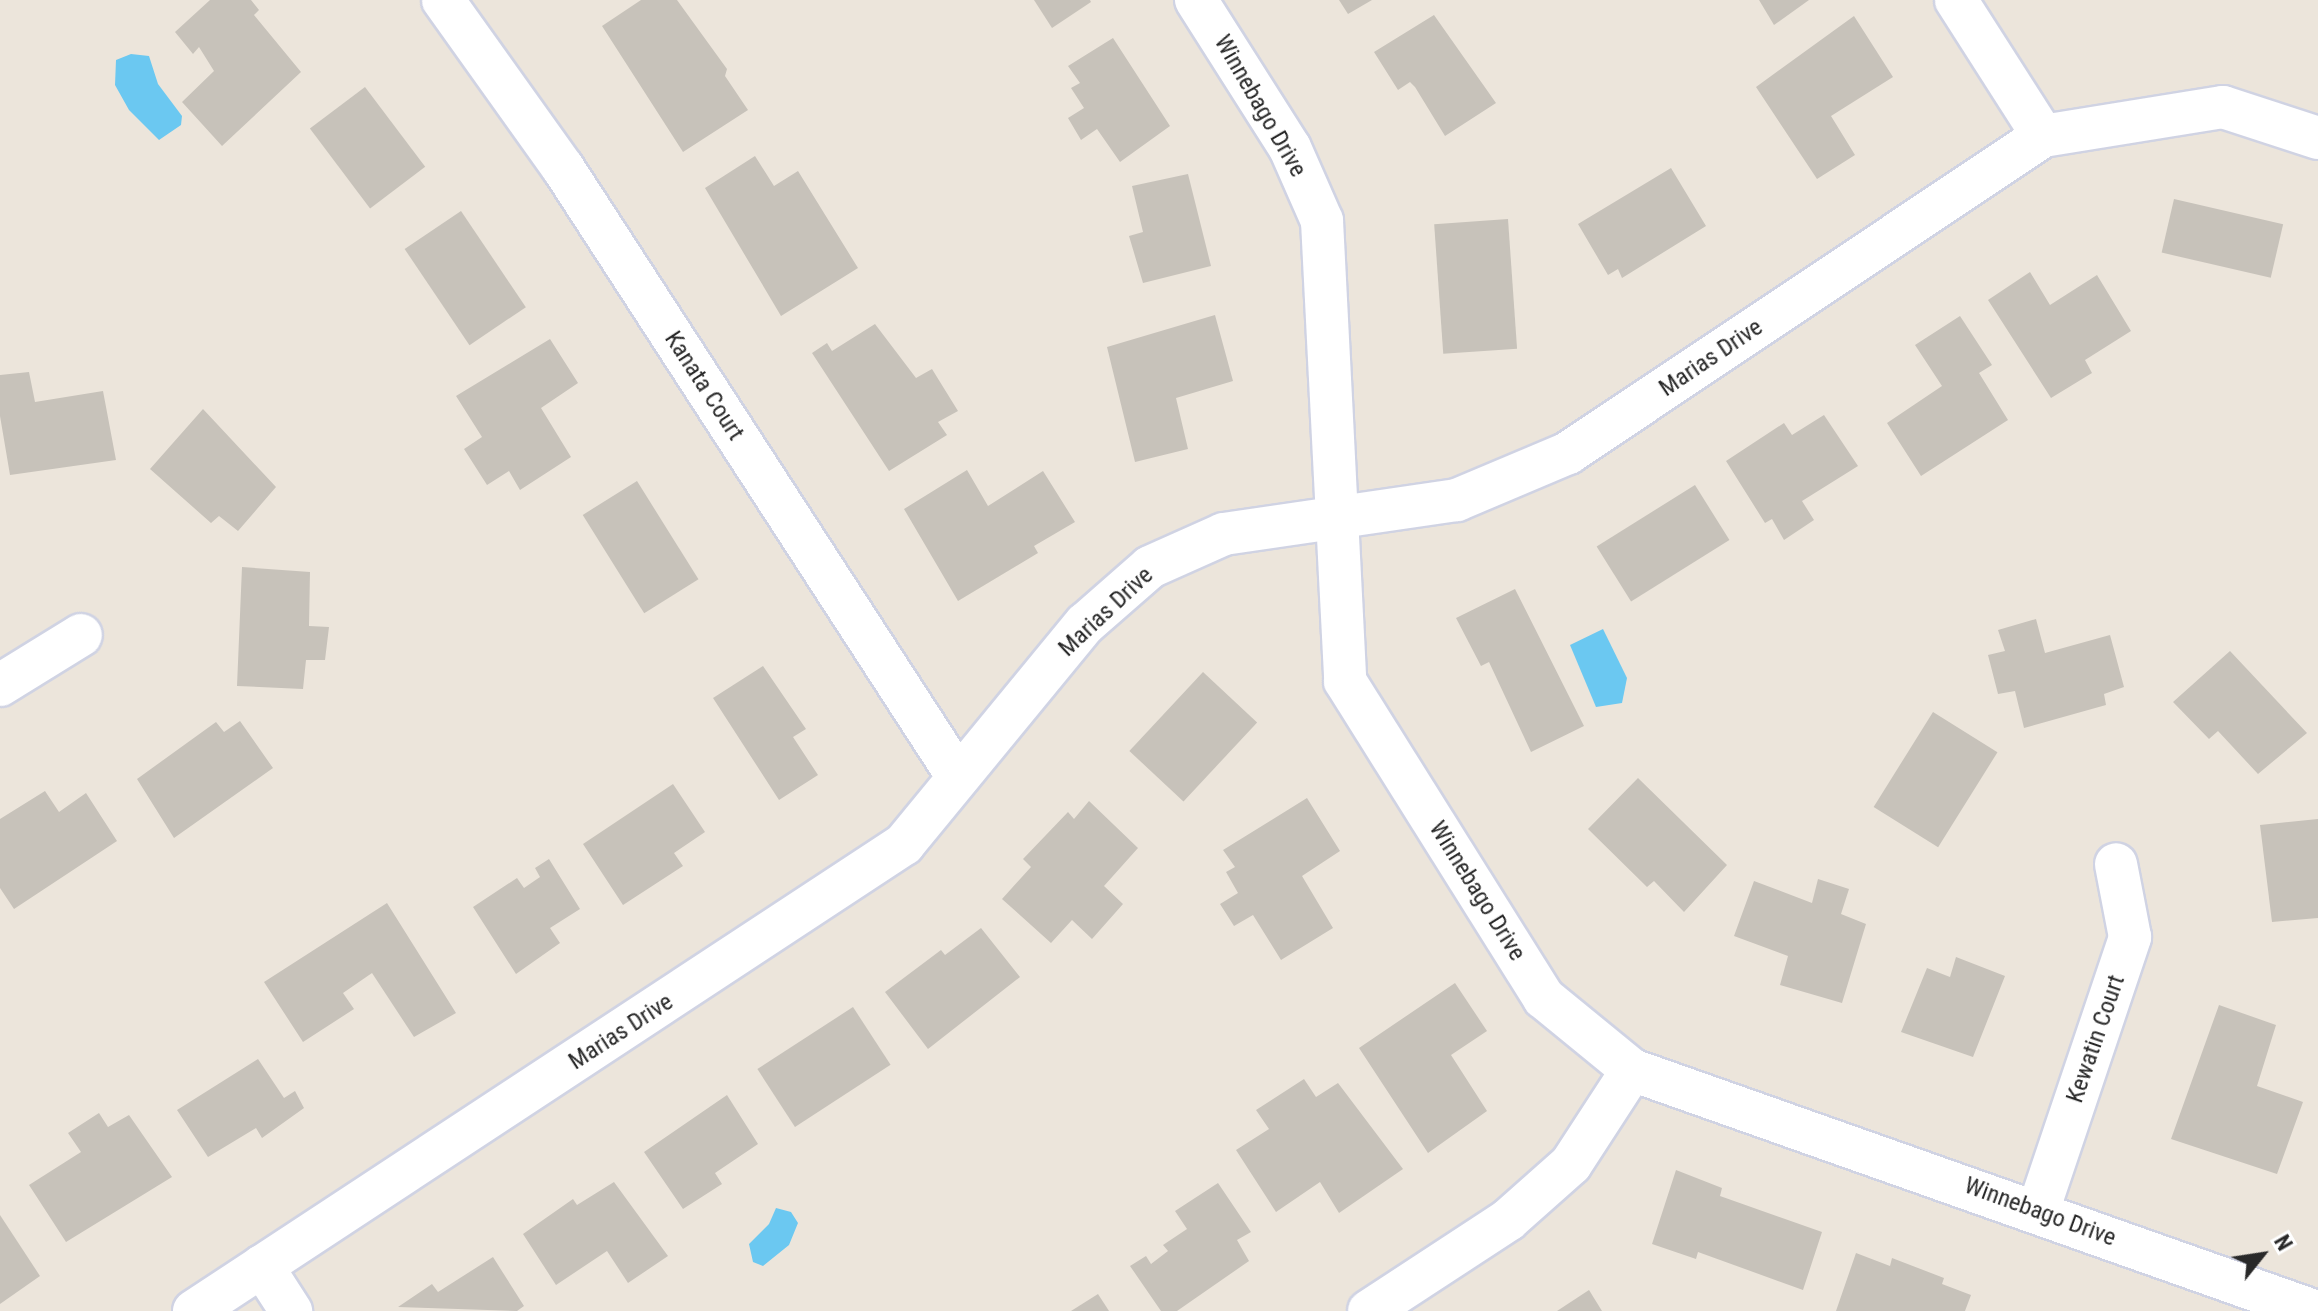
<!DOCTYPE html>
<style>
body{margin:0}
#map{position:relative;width:2318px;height:1311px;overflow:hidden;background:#ece5db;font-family:"Roboto Condensed",sans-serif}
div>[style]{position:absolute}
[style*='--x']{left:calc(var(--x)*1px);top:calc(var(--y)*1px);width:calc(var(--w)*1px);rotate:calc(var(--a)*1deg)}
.water>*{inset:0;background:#6bc8f1}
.building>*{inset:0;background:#c7c2ba;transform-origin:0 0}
.roads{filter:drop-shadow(2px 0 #d0d3e3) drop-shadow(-2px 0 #d0d3e3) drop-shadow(0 2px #d0d3e3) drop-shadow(0 -2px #d0d3e3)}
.street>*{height:42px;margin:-21px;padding:0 21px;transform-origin:21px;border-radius:21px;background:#fff}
span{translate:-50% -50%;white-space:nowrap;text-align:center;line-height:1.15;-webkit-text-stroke:6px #fff;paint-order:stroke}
.street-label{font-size:24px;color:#292929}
.north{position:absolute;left:2222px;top:1215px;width:80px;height:80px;-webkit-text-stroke:6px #fff;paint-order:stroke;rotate:60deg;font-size:22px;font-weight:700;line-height:32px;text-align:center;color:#292929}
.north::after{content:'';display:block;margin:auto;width:28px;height:36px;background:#292929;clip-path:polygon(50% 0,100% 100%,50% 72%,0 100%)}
</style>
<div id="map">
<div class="water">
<div style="clip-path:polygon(131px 54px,149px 56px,158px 84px,182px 116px,181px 125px,159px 140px,129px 110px,115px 85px,116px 60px)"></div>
<div style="clip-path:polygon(1603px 629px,1627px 678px,1622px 703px,1596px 707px,1570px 645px)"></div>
<div style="clip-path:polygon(776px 1208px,791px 1212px,798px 1223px,789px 1245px,763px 1266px,753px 1262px,749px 1244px,769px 1224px)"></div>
</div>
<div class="building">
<div style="clip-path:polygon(210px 0,251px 0,259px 10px,254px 15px,301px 72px,222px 146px,182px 102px,214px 71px,199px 47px,193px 54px,175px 32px)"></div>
<div style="clip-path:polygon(641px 0,677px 0,727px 69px,725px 76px,748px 110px,683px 152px,602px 26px)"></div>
<div style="clip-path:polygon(1034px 0,1090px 0,1091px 2px,1052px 28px)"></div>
<div style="clip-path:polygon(1339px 0,1372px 0,1348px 14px)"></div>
<div style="clip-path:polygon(1759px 0,1809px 0,1774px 25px)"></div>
<div style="clip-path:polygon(1434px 15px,1496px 103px,1445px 136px,1415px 87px,1410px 82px,1398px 90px,1374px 52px)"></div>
<div style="clip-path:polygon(1854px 16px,1893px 77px,1831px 116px,1855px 155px,1817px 179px,1756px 87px)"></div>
<div style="clip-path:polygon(1113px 38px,1170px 126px,1120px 162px,1097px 129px,1081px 140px,1068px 118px,1084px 108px,1071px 88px,1080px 83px,1068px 66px)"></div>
<div style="left:365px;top:87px;width:100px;height:69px;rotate:53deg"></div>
<div style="clip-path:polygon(755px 156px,774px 186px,798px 171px,858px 268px,781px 316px,705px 188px)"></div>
<div style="clip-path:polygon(1671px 168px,1706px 226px,1622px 278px,1618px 269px,1608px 275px,1578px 224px)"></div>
<div style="clip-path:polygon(1188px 174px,1211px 266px,1143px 283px,1129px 236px,1143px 232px,1132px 186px)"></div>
<div style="left:2174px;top:199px;width:112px;height:55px;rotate:13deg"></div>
<div style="left:461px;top:211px;width:116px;height:68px;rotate:56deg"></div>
<div style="left:1508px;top:219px;width:130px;height:74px;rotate:86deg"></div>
<div style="clip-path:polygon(2030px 272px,2050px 305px,2097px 275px,2131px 331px,2085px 360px,2092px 373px,2051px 398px,1988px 300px)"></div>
<div style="clip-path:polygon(1215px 315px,1233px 381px,1176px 398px,1188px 449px,1135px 462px,1107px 347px)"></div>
<div style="clip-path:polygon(1960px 316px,1992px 365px,1979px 373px,2008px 420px,1921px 476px,1887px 423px,1942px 386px,1915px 345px)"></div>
<div style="clip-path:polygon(875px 324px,916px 378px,932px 369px,958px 411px,938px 422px,947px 435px,889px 471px,812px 353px,827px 343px,832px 351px)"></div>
<div style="clip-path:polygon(550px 339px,578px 383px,541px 408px,571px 457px,520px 490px,509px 471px,487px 485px,464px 449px,482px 437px,456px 396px)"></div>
<div style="clip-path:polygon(29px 372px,35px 402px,103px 391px,116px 460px,10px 475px,0 416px,0 375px)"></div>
<div style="clip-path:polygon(203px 409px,276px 487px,238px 531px,219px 516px,211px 523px,150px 469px)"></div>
<div style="clip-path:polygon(1824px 415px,1858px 466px,1802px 501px,1814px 520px,1784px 540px,1772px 519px,1765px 523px,1726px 461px,1784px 423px,1792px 435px)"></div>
<div style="clip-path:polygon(967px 470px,988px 506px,1043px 471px,1075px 522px,1034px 546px,1038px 553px,958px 601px,904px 509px)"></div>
<div style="left:637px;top:481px;width:116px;height:64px;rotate:58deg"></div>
<div style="left:1695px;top:485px;width:65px;height:116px;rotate:58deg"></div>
<div style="clip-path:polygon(242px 567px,310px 572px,309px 626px,329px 627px,325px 660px,306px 660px,303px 689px,237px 686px)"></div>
<div style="clip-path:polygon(1515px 589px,1584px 726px,1531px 752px,1489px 662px,1481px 666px,1456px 618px)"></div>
<div style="clip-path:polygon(2036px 619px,2045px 653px,2110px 635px,2124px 687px,2104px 694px,2106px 705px,2024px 728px,2015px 691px,1998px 694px,1988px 655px,2005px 651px,1998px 630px)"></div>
<div style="clip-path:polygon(2230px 651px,2307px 733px,2258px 774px,2218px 731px,2209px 739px,2173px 702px)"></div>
<div style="clip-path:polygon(763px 666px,806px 729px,793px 737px,818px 775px,779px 800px,713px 698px)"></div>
<div style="left:1203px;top:672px;width:74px;height:108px;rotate:43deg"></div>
<div style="left:1933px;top:712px;width:76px;height:112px;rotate:32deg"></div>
<div style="clip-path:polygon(240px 721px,273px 768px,174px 838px,137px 779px,216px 722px,224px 732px)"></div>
<div style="clip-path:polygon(1638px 778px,1727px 865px,1684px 912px,1654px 881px,1647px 887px,1588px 829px)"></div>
<div style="clip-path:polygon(673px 784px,705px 832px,674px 853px,683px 866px,623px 905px,583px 844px)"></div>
<div style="clip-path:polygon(45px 791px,59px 812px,86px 793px,117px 841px,14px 909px,0 888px,0 819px)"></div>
<div style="clip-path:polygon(1307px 798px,1340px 851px,1302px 876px,1333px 928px,1281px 960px,1253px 915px,1234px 926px,1220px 904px,1238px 893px,1226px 872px,1235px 867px,1223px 850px)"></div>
<div style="clip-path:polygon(1089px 801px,1138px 848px,1104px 886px,1123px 904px,1092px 939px,1072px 920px,1051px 943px,1002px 899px,1031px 867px,1023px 859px,1068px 812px,1074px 819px)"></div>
<div style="clip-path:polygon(2318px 819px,2318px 918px,2272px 922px,2260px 825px)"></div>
<div style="clip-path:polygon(549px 859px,580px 909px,550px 928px,560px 943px,516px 974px,473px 907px,517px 878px,524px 888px,540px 877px,535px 868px)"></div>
<div style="clip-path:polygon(1818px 879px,1849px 889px,1841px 914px,1866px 924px,1842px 1003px,1780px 985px,1788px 956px,1734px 936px,1754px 881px,1812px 903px)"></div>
<div style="clip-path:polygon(387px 903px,456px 1013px,414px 1037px,372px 973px,343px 993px,354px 1009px,303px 1042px,264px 982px)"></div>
<div style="clip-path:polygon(981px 928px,1020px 977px,928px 1049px,885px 992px,941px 950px,945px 955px)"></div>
<div style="clip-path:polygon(1956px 957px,2005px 976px,1973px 1057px,1901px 1032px,1927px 968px,1950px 977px)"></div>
<div style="clip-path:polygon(1455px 983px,1487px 1031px,1451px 1055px,1487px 1111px,1428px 1153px,1359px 1048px)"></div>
<div style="clip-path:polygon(2219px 1005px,2276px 1025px,2257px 1086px,2303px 1102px,2277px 1174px,2171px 1139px)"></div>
<div style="left:853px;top:1007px;width:69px;height:114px;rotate:57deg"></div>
<div style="clip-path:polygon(258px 1059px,284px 1098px,295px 1091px,304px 1108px,262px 1138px,256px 1128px,208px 1157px,177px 1110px)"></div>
<div style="clip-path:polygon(1304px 1079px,1316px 1097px,1338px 1083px,1403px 1169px,1339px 1213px,1320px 1182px,1276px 1212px,1236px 1150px,1269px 1129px,1256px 1110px)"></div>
<div style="clip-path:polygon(727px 1095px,758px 1144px,715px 1173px,722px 1184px,683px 1209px,644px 1152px)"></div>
<div style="clip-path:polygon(99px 1113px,108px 1127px,129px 1115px,172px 1177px,66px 1242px,29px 1185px,81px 1152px,68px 1133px)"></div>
<div style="clip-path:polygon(1676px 1170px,1722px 1188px,1720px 1196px,1822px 1232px,1803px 1290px,1698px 1252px,1696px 1259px,1652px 1244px)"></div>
<div style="clip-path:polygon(614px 1182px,668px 1256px,628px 1283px,607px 1251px,556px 1285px,523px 1234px,573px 1199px,577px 1205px)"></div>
<div style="clip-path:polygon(1218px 1183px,1251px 1232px,1237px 1240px,1249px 1261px,1177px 1311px,1161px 1311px,1130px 1266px,1146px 1256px,1151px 1264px,1168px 1251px,1163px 1245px,1187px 1229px,1175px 1211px)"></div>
<div style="clip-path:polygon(0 1215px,40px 1276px,0 1304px)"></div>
<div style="clip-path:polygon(1856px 1253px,1890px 1266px,1892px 1258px,1944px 1278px,1942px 1284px,1971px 1295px,1965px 1311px,1836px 1311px)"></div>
<div style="clip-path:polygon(493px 1257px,524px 1306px,517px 1311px,398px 1307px,432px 1284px,438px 1292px)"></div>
<div style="clip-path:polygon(1589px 1290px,1602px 1311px,1557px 1311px)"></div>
<div style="clip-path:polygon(1098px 1294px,1109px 1311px,1071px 1311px)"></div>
</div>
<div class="roads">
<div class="street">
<div style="--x:443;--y:0;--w:206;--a:54.5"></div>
<div style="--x:563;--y:168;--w:726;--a:57.03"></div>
<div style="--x:1196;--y:0;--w:175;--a:57.6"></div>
<div style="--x:1290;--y:148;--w:80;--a:66.3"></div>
<div style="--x:1322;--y:221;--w:461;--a:87.1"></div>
<div style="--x:1345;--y:681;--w:374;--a:57.9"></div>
<div style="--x:1544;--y:998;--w:114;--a:39.3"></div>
<div style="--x:1632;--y:1070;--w:723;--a:19.46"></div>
<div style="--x:1956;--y:0;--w:161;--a:57.4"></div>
<div style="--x:0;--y:685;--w:95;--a:-31.7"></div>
<div style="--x:2038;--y:1211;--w:289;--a:-71.4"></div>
<div style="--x:2130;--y:937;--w:74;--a:-100.9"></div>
<div style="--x:262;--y:1266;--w:54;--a:57.2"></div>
<div style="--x:194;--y:1311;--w:850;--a:-33.33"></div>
<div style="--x:904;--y:844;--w:285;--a:-50.6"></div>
<div style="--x:1085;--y:624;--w:86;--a:-41.2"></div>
<div style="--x:1150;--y:567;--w:81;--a:-24"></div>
<div style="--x:1224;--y:534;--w:235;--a:-8.3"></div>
<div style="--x:1457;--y:500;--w:121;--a:-22.9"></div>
<div style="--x:1568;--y:453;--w:571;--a:-33.72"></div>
<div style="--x:2043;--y:136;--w:182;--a:-9.2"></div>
<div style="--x:2223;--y:107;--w:100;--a:18.1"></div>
<div style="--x:1369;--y:1311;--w:166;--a:-33.2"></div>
<div style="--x:1508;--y:1220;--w:84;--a:-41.6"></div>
<div style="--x:1571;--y:1164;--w:112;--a:-57"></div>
</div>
</div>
<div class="street-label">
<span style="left:1260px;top:106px;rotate:60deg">Winnebago Drive</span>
<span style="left:1711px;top:358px;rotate:-34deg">Marias Drive</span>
<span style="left:704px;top:386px;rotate:57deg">Kanata Court</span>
<span style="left:1106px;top:612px;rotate:-43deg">Marias Drive</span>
<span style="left:1477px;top:891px;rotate:58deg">Winnebago Drive</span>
<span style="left:621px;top:1032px;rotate:-33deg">Marias Drive</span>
<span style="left:2096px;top:1039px;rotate:-71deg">Kewatin Court</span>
<span style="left:2040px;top:1212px;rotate:20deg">Winnebago Drive</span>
</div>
<div class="north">N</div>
</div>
